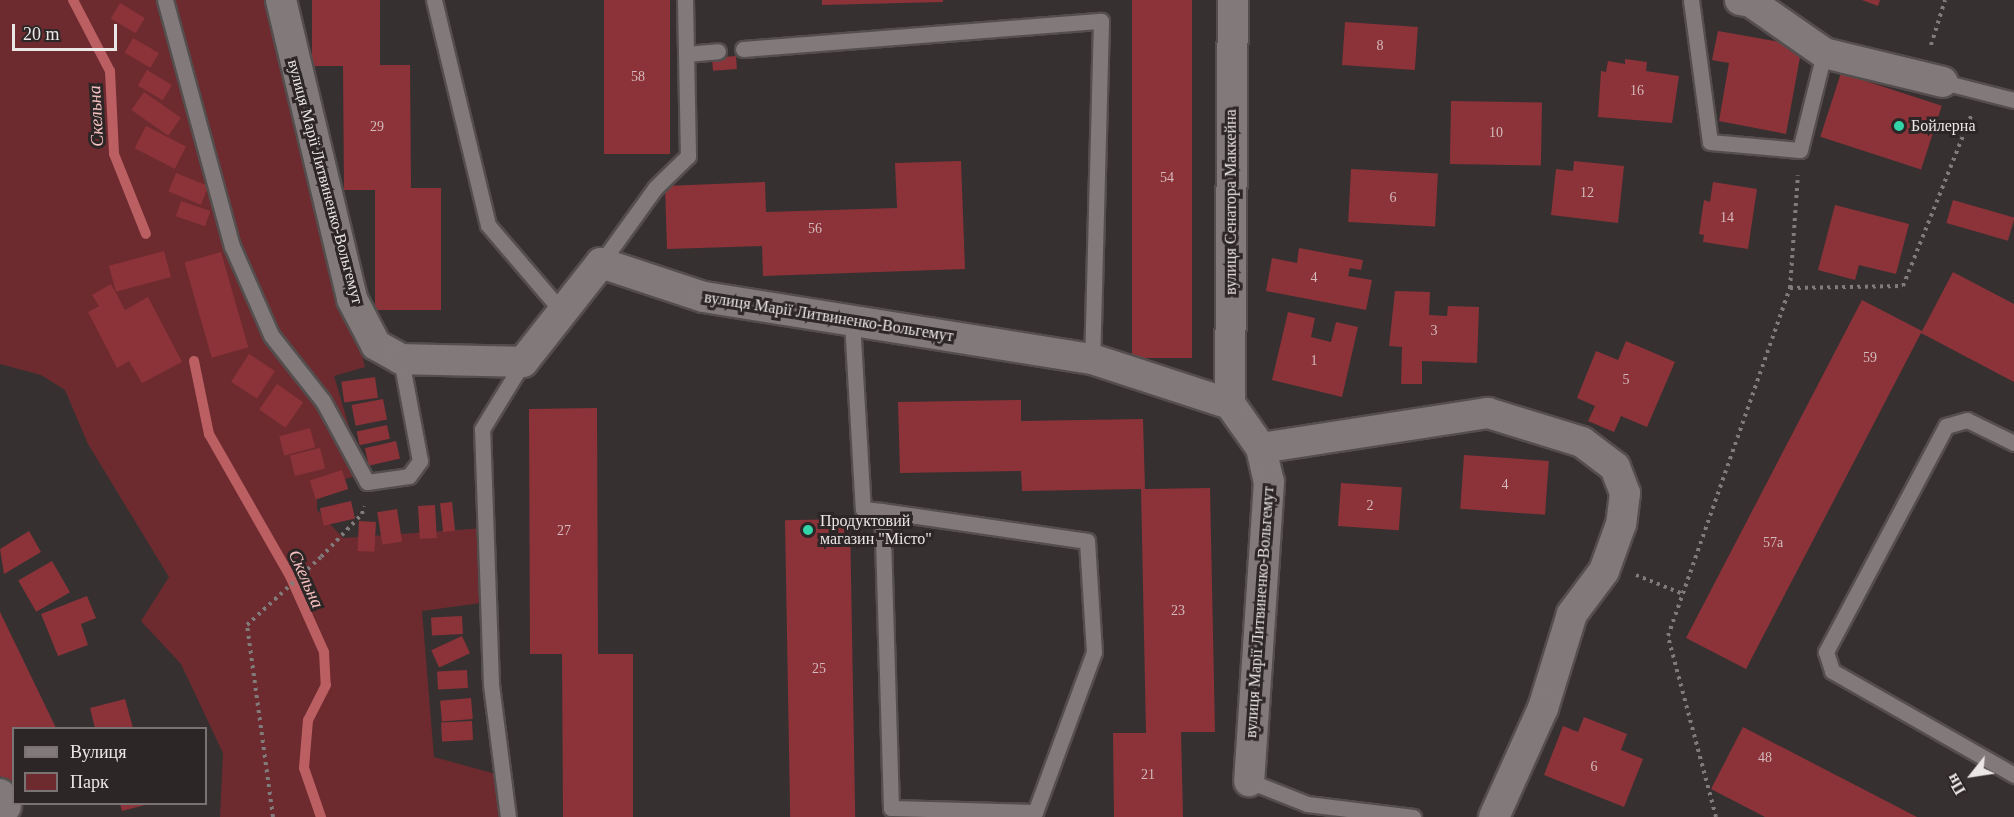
<!DOCTYPE html>
<meta charset="utf-8">
<style>
body{margin:0}
#map{position:relative;width:2014px;height:817px;overflow:hidden;background:#373030;font-family:Georgia,serif}
div>[style]{position:absolute}
[style*='--x']{left:calc(var(--x)*1px);top:calc(var(--y)*1px);width:calc(var(--w)*1px);rotate:calc(var(--a)*1deg)}
.green>*{inset:0;background:#6d2b2f}
.stream>*{height:10px;margin:-5px;padding:0 5px;transform-origin:5px;border-radius:5px;background:#bb5f62}
.building>*{inset:0;background:#8b3339;transform-origin:0 0}
.path>*{height:4px;margin-top:-2px;transform-origin:0;background:repeating-linear-gradient(90deg,#817b7b 0 3px,transparent 0 7.5px)}
.roads{filter:drop-shadow(2px 0 #544e4e) drop-shadow(-2px 0 #544e4e) drop-shadow(0 2px #544e4e) drop-shadow(0 -2px #544e4e)}
.service>*{height:15px;margin:-7.5px;padding:0 7.5px;transform-origin:7.5px;border-radius:7.5px;background:#827a7a}
.minor>*{height:30px;margin:-15px;padding:0 15px;transform-origin:15px;border-radius:15px;background:#827a7a}
.dots>*{width:16px;height:16px;translate:-50% -50%;box-sizing:border-box;border:3px solid #2d2626;border-radius:50%}
span{translate:-50% -50%;white-space:nowrap;text-align:center;line-height:1.15;-webkit-text-stroke:6px #2d2626;paint-order:stroke}
.number-label{font-size:14px;color:#d4babc}
.number-label span{-webkit-text-stroke-width:0}
.poi-label{font-size:16px;color:#ece7e7}
.left{translate:0 -50%;text-align:left}
.street-label{font-size:16px;color:#ece7e7}
.water-label{font-size:18px;color:#f5c1c0;font-style:italic}
.legend{position:absolute;left:12px;top:727px;width:195px;height:78px;box-sizing:border-box;background:#2d2626;border:2px solid #797373;margin:0;padding:8px 10px;list-style:none;font-size:18px;color:#ece7e7}
.legend li{display:flex;align-items:center;gap:12px;height:30px}
.legend b{width:30px;border:2px solid #797373}
.north{position:absolute;left:1942px;top:745px;width:60px;height:60px;-webkit-text-stroke:4px #2d2626;paint-order:stroke;rotate:240deg;font-size:16px;font-weight:700;line-height:24px;text-align:center;color:#ece7e7}
.north::after{content:'';display:block;margin:auto;width:21px;height:27px;background:#ece7e7;clip-path:polygon(50% 0,100% 100%,50% 72%,0 100%)}
.scale{position:absolute;left:12px;top:24px;width:105px;height:27px;box-sizing:border-box;border:3px solid #ece7e7;border-top:0;padding-left:8px;font-size:18px;line-height:21px;white-space:nowrap;color:#ece7e7;-webkit-text-stroke:4px #2d2626;paint-order:stroke}
</style>
<div id="map">
<div class="green">
<div style="clip-path:polygon(0 0,281px 0,365px 367px,334px 376px,363px 474px,317px 487px,317px 510px,343px 538px,485px 528px,488px 602px,422px 611px,434px 757px,503px 776px,508px 817px,220px 817px,223px 753px,181px 664px,141px 621px,169px 577px,88px 444px,65px 390px,41px 375px,0 364px)"></div>
</div>
<div class="stream">
<div style="--x:73;--y:0;--w:80;--a:62.5"></div>
<div style="--x:110;--y:71;--w:83;--a:87.2"></div>
<div style="--x:114;--y:154;--w:86;--a:68.2"></div>
<div style="--x:194;--y:361;--w:75;--a:78.4"></div>
<div style="--x:209;--y:434;--w:163;--a:60.3"></div>
<div style="--x:290;--y:576;--w:83;--a:65.9"></div>
<div style="--x:324;--y:652;--w:33;--a:87"></div>
<div style="--x:326;--y:685;--w:39;--a:117"></div>
<div style="--x:308;--y:720;--w:48;--a:94.8"></div>
<div style="--x:304;--y:768;--w:52;--a:70.9"></div>
</div>
<div class="building">
<div style="clip-path:polygon(312px 0,380px 0,380px 65px,410px 65px,411px 188px,441px 188px,441px 310px,375px 310px,375px 190px,344px 190px,343px 66px,312px 66px)"></div>
<div style="left:604px;top:0;width:66px;height:154px"></div>
<div style="clip-path:polygon(822px 0,943px 0,943px 2px,822px 5px)"></div>
<div style="left:1132px;top:0;width:60px;height:358px"></div>
<div style="clip-path:polygon(1862px 0,1880px 0,1878px 6px)"></div>
<div style="left:120px;top:3px;width:29px;height:18px;rotate:31deg"></div>
<div style="left:1345px;top:22px;width:73px;height:43px;rotate:4deg"></div>
<div style="clip-path:polygon(1718px 31px,1802px 46px,1786px 134px,1719px 121px,1729px 63px,1712px 60px)"></div>
<div style="left:133px;top:38px;width:30px;height:17px;rotate:30deg"></div>
<div style="left:736px;top:56px;width:13px;height:24px;rotate:86deg"></div>
<div style="clip-path:polygon(1625px 59px,1647px 62px,1646px 71px,1679px 76px,1672px 123px,1598px 117px,1601px 71px,1606px 72px,1608px 61px,1625px 64px)"></div>
<div style="left:147px;top:70px;width:29px;height:18px;rotate:31deg"></div>
<div style="left:1841px;top:73px;width:106px;height:67px;rotate:18deg"></div>
<div style="left:144px;top:92px;width:45px;height:22px;rotate:35deg"></div>
<div style="left:1451px;top:101px;width:91px;height:63px;rotate:1deg"></div>
<div style="left:146px;top:126px;width:45px;height:25px;rotate:27deg"></div>
<div style="clip-path:polygon(961px 161px,965px 269px,763px 276px,762px 246px,667px 249px,665px 186px,765px 182px,766px 212px,897px 208px,895px 163px)"></div>
<div style="clip-path:polygon(1574px 161px,1624px 166px,1618px 223px,1551px 215px,1556px 169px,1573px 171px)"></div>
<div style="left:1351px;top:169px;width:87px;height:53px;rotate:3deg"></div>
<div style="left:176px;top:173px;width:35px;height:20px;rotate:22deg"></div>
<div style="clip-path:polygon(1713px 182px,1757px 189px,1748px 249px,1703px 242px,1704px 235px,1699px 234px,1704px 200px,1710px 202px)"></div>
<div style="left:1953px;top:200px;width:64px;height:24px;rotate:16deg"></div>
<div style="left:181px;top:201px;width:31px;height:16px;rotate:19deg"></div>
<div style="clip-path:polygon(1835px 205px,1909px 224px,1896px 274px,1859px 265px,1855px 280px,1818px 270px)"></div>
<div style="clip-path:polygon(1299px 248px,1363px 260px,1361px 270px,1350px 268px,1348px 276px,1372px 280px,1366px 310px,1266px 291px,1272px 258px,1297px 263px)"></div>
<div style="left:164px;top:251px;width:27px;height:57px;rotate:75deg"></div>
<div style="left:221px;top:252px;width:99px;height:38px;rotate:74deg"></div>
<div style="clip-path:polygon(1953px 272px,2014px 304px,2014px 382px,1921px 333px,1746px 669px,1686px 638px,1862px 300px,1922px 331px)"></div>
<div style="clip-path:polygon(111px 284px,125px 310px,148px 297px,182px 362px,142px 383px,129px 361px,117px 368px,88px 312px,99px 306px,92px 295px)"></div>
<div style="clip-path:polygon(1395px 291px,1430px 292px,1429px 315px,1447px 316px,1448px 306px,1479px 307px,1477px 363px,1422px 361px,1422px 384px,1401px 384px,1402px 347px,1389px 346px)"></div>
<div style="clip-path:polygon(1288px 312px,1315px 318px,1311px 337px,1331px 342px,1336px 322px,1358px 327px,1342px 397px,1272px 380px)"></div>
<div style="clip-path:polygon(1626px 341px,1675px 362px,1647px 427px,1621px 416px,1614px 432px,1588px 421px,1595px 406px,1577px 398px,1596px 351px,1618px 360px)"></div>
<div style="left:249px;top:354px;width:31px;height:33px;rotate:33deg"></div>
<div style="left:375px;top:377px;width:21px;height:34px;rotate:82deg"></div>
<div style="left:277px;top:384px;width:32px;height:31px;rotate:35deg"></div>
<div style="left:383px;top:399px;width:21px;height:32px;rotate:79deg"></div>
<div style="clip-path:polygon(1021px 400px,1021px 421px,1143px 419px,1145px 489px,1210px 488px,1215px 732px,1181px 732px,1183px 817px,1114px 817px,1113px 733px,1146px 733px,1141px 489px,1022px 491px,1021px 471px,900px 473px,898px 402px)"></div>
<div style="clip-path:polygon(597px 408px,598px 654px,633px 654px,633px 817px,563px 817px,562px 654px,530px 654px,529px 409px)"></div>
<div style="left:387px;top:425px;width:14px;height:31px;rotate:78deg"></div>
<div style="left:310px;top:428px;width:20px;height:32px;rotate:75deg"></div>
<div style="left:396px;top:441px;width:18px;height:32px;rotate:77deg"></div>
<div style="left:320px;top:448px;width:21px;height:31px;rotate:76deg"></div>
<div style="left:1464px;top:455px;width:85px;height:54px;rotate:4deg"></div>
<div style="left:342px;top:470px;width:20px;height:34px;rotate:72deg"></div>
<div style="left:1341px;top:483px;width:61px;height:43px;rotate:4deg"></div>
<div style="left:351px;top:501px;width:18px;height:32px;rotate:77deg"></div>
<div style="left:452px;top:502px;width:29px;height:12px;rotate:84deg"></div>
<div style="left:435px;top:505px;width:33px;height:17px;rotate:87deg"></div>
<div style="left:397px;top:509px;width:33px;height:20px;rotate:81deg"></div>
<div style="left:850px;top:519px;width:298px;height:65px;rotate:89deg"></div>
<div style="left:359px;top:521px;width:17px;height:30px;rotate:3deg"></div>
<div style="clip-path:polygon(29px 531px,41px 552px,4px 574px,0 549px)"></div>
<div style="left:52px;top:561px;width:36px;height:39px;rotate:60deg"></div>
<div style="clip-path:polygon(87px 596px,96px 618px,81px 624px,88px 645px,58px 656px,41px 614px)"></div>
<div style="clip-path:polygon(0 612px,56px 728px,14px 728px,14px 803px,0 775px)"></div>
<div style="left:462px;top:616px;width:18px;height:31px;rotate:87deg"></div>
<div style="left:462px;top:636px;width:19px;height:34px;rotate:65deg"></div>
<div style="left:467px;top:670px;width:18px;height:30px;rotate:87deg"></div>
<div style="left:471px;top:698px;width:21px;height:31px;rotate:85deg"></div>
<div style="clip-path:polygon(125px 699px,133px 728px,95px 728px,90px 708px)"></div>
<div style="clip-path:polygon(1584px 717px,1627px 734px,1621px 750px,1643px 759px,1624px 807px,1544px 775px,1563px 726px,1578px 732px)"></div>
<div style="left:472px;top:721px;width:19px;height:31px;rotate:87deg"></div>
<div style="clip-path:polygon(1743px 727px,1917px 817px,1765px 817px,1711px 789px)"></div>
<div style="clip-path:polygon(120px 804px,149px 804px,122px 811px)"></div>
</div>
<div class="path">
<div style="--x:1931;--y:45;--w:47;--a:-72.7"></div>
<div style="--x:1790;--y:288;--w:113;--a:-86"></div>
<div style="--x:1636;--y:575;--w:51;--a:22"></div>
<div style="--x:273;--y:817;--w:194;--a:-97.7"></div>
<div style="--x:247;--y:625;--w:100;--a:-42.6"></div>
<div style="--x:321;--y:557;--w:59;--a:-46.4"></div>
<div style="--x:362;--y:514;--w:8;--a:-76"></div>
<div style="--x:1716;--y:817;--w:187;--a:-104.9"></div>
<div style="--x:1668;--y:636;--w:369;--a:-70.7"></div>
<div style="--x:1790;--y:288;--w:113;--a:-1"></div>
<div style="--x:1903;--y:286;--w:183;--a:-68.2"></div>
</div>
<div class="roads">
<div class="service">
<div style="--x:165;--y:0;--w:255;--a:74.8"></div>
<div style="--x:232;--y:246;--w:97;--a:66.3"></div>
<div style="--x:271;--y:335;--w:84;--a:51.8"></div>
<div style="--x:323;--y:401;--w:92;--a:61.5"></div>
<div style="--x:367;--y:482;--w:42;--a:-8.1"></div>
<div style="--x:409;--y:476;--w:19;--a:-54"></div>
<div style="--x:420;--y:461;--w:104;--a:-100.6"></div>
<div style="--x:434;--y:0;--w:231;--a:76.5"></div>
<div style="--x:488;--y:225;--w:117;--a:49.5"></div>
<div style="--x:1691;--y:0;--w:143;--a:82.4"></div>
<div style="--x:1710;--y:142;--w:90;--a:5.1"></div>
<div style="--x:1800;--y:150;--w:100;--a:-76.1"></div>
<div style="--x:743;--y:49;--w:359;--a:-4.5"></div>
<div style="--x:1101;--y:21;--w:338;--a:91.5"></div>
<div style="--x:686;--y:54;--w:32;--a:-5"></div>
<div style="--x:1943;--y:82;--w:73;--a:14.2"></div>
<div style="--x:601;--y:263;--w:92;--a:-54.2"></div>
<div style="--x:655;--y:188;--w:46;--a:-44.1"></div>
<div style="--x:688;--y:156;--w:156;--a:-91.1"></div>
<div style="--x:852;--y:321;--w:188;--a:86.7"></div>
<div style="--x:863;--y:509;--w:19;--a:6"></div>
<div style="--x:882;--y:511;--w:207;--a:8.3"></div>
<div style="--x:1087;--y:541;--w:111;--a:86.4"></div>
<div style="--x:1094;--y:652;--w:171;--a:110.2"></div>
<div style="--x:1035;--y:812;--w:144;--a:-178.4"></div>
<div style="--x:891;--y:808;--w:297;--a:-91.7"></div>
<div style="--x:2014;--y:443;--w:52;--a:-153.9"></div>
<div style="--x:1967;--y:420;--w:22;--a:164"></div>
<div style="--x:1946;--y:426;--w:256;--a:118"></div>
<div style="--x:1826;--y:652;--w:20;--a:72"></div>
<div style="--x:1832;--y:671;--w:210;--a:29.7"></div>
<div style="--x:1249;--y:781;--w:62;--a:21.6"></div>
<div style="--x:1307;--y:804;--w:107;--a:7"></div>
<div style="--x:508;--y:817;--w:134;--a:-97.3"></div>
<div style="--x:491;--y:684;--w:255;--a:-92"></div>
<div style="--x:482;--y:429;--w:79;--a:-58.5"></div>
</div>
<div class="minor">
<div style="--x:281;--y:0;--w:307;--a:76.6"></div>
<div style="--x:352;--y:299;--w:52;--a:62.4"></div>
<div style="--x:376;--y:345;--w:29;--a:29"></div>
<div style="--x:401;--y:359;--w:122;--a:1.4"></div>
<div style="--x:523;--y:362;--w:126;--a:-51.8"></div>
<div style="--x:601;--y:263;--w:108;--a:18.3"></div>
<div style="--x:704;--y:297;--w:393;--a:9.1"></div>
<div style="--x:1092;--y:359;--w:145;--a:18.1"></div>
<div style="--x:1230;--y:404;--w:54;--a:54.8"></div>
<div style="--x:1261;--y:448;--w:35;--a:77"></div>
<div style="--x:1269;--y:482;--w:300;--a:93.8"></div>
<div style="--x:1740;--y:0;--w:11;--a:10"></div>
<div style="--x:1751;--y:2;--w:89;--a:34.9"></div>
<div style="--x:1824;--y:53;--w:122;--a:13.7"></div>
<div style="--x:1230;--y:404;--w:404;--a:-89.6"></div>
<div style="--x:1261;--y:448;--w:230;--a:-8.8"></div>
<div style="--x:1488;--y:413;--w:98;--a:17.1"></div>
<div style="--x:1582;--y:442;--w:41;--a:37.1"></div>
<div style="--x:1615;--y:467;--w:28;--a:69"></div>
<div style="--x:1625;--y:493;--w:31;--a:97"></div>
<div style="--x:1621;--y:524;--w:50;--a:109.9"></div>
<div style="--x:1604;--y:571;--w:54;--a:126.7"></div>
<div style="--x:1572;--y:614;--w:98;--a:107.1"></div>
<div style="--x:1543;--y:708;--w:120;--a:114.2"></div>
<div style="--x:0;--y:794;--w:14;--a:65"></div>
</div>
</div>
<div class="dots">
<div style="left:1899px;top:126px;background:#33d4a8"></div>
<div style="left:808px;top:530px;background:#33d4a8"></div>
</div>
<div class="number-label">
<span style="left:1380px;top:46px">8</span>
<span style="left:638px;top:77px">58</span>
<span style="left:1637px;top:91px">16</span>
<span style="left:377px;top:127px">29</span>
<span style="left:1496px;top:133px">10</span>
<span style="left:1167px;top:178px">54</span>
<span style="left:1587px;top:193px">12</span>
<span style="left:1393px;top:198px">6</span>
<span style="left:1727px;top:218px">14</span>
<span style="left:815px;top:229px">56</span>
<span style="left:1314px;top:278px">4</span>
<span style="left:1434px;top:331px">3</span>
<span style="left:1870px;top:358px">59</span>
<span style="left:1314px;top:361px">1</span>
<span style="left:1626px;top:380px">5</span>
<span style="left:1505px;top:485px">4</span>
<span style="left:1370px;top:506px">2</span>
<span style="left:564px;top:531px">27</span>
<span style="left:1773px;top:543px">57а</span>
<span style="left:1178px;top:611px">23</span>
<span style="left:819px;top:669px">25</span>
<span style="left:1765px;top:758px">48</span>
<span style="left:1594px;top:767px">6</span>
<span style="left:1148px;top:775px">21</span>
</div>
<div class="poi-label">
<span class="left" style="left:1911px;top:126px">Бойлерна</span>
<span class="left" style="left:820px;top:530px">Продуктовий<br>магазин "Місто"</span>
</div>
<div class="street-label">
<span style="left:325px;top:182px;rotate:75deg">вулиця Марії Литвиненко-Вольгемут</span>
<span style="left:1231px;top:202px;rotate:-90deg">вулиця Сенатора Маккейна</span>
<span style="left:829px;top:317px;rotate:9deg">вулиця Марії Литвиненко-Вольгемут</span>
<span style="left:1260px;top:612px;rotate:-86deg">вулиця Марії Литвиненко-Вольгемут</span>
</div>
<div class="water-label">
<span style="left:96px;top:116px;rotate:-93deg">Скельна</span>
<span style="left:306px;top:579px;rotate:66deg">Скельна</span>
</div>
<ul class="legend">
<li><b style="height:8px;background:#827a7a"></b>Вулиця</li>
<li><b style="height:16px;background:#6d2b2f"></b>Парк</li>
</ul>
<div class="north">Пн</div>
<div class="scale">20 m</div>
</div>
